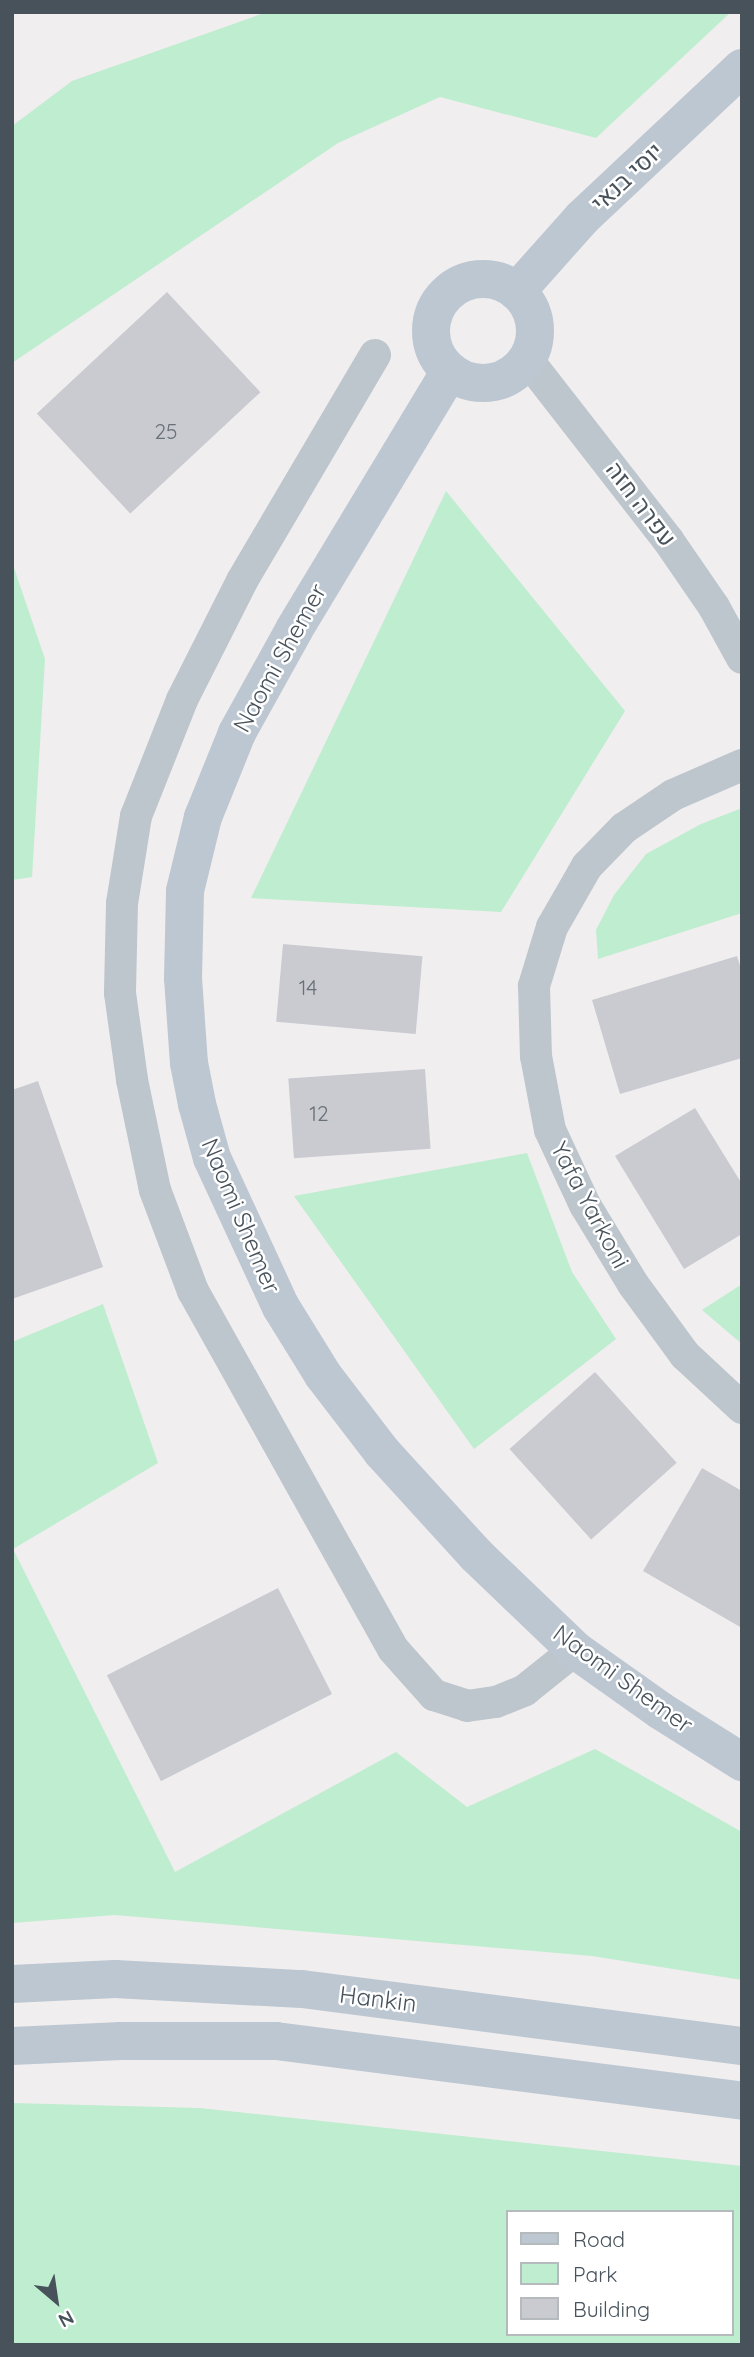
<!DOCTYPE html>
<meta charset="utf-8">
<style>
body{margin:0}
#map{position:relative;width:754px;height:2357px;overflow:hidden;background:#f1eeef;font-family:Quicksand,Heebo,sans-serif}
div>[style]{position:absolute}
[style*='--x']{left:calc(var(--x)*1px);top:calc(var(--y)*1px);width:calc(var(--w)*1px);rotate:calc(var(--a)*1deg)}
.green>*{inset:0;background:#beedcf}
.building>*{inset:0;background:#c9cbd1;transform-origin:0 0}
.street>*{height:32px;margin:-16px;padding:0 16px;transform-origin:16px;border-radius:16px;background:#bdc6cd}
.secondary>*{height:38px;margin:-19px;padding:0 19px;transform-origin:19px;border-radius:19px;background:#bdc7d2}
.secondary>.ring{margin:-19px;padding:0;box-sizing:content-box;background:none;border:38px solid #bdc7d2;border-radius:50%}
span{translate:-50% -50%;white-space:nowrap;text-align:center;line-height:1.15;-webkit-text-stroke:5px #fff;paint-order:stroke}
.number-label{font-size:21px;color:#687078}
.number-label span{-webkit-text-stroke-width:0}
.street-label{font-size:24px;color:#47525b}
.frame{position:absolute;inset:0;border:14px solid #47525b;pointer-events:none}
.legend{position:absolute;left:506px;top:2210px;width:228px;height:126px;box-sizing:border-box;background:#fff;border:2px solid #b5babd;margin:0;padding:9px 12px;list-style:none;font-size:21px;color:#47525b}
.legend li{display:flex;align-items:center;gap:14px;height:35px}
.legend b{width:35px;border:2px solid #b5babd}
.north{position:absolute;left:21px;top:2266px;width:70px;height:70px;-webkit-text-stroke:5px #fff;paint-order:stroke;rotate:151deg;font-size:19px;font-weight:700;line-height:28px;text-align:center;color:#47525b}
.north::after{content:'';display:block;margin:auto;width:24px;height:32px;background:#47525b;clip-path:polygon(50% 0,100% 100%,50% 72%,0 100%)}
</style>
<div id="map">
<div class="green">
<div style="clip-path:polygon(267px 12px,731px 12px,596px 138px,440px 97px,338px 143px,12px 363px,12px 126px,72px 81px)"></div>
<div style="clip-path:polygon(446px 491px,625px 711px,501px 912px,251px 898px)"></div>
<div style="clip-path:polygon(12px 562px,45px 659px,32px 877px,12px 880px)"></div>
<div style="clip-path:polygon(742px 808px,742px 913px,598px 959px,596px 930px,614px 895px,646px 854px,701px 824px)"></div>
<div style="clip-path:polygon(527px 1153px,572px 1272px,616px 1339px,474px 1449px,294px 1196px)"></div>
<div style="clip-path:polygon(742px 1284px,742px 1344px,702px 1310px)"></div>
<div style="clip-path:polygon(103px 1304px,158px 1463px,13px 1549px,175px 1872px,396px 1752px,467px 1807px,595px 1749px,742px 1832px,742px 1980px,592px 1956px,115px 1915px,12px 1923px,12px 1342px)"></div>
<div style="clip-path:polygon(evenodd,12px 2103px,199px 2108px,742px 2166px,742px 2345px,12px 2345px,12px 2103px,507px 2212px,731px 2212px,731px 2334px,507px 2334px,507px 2212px)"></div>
</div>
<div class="building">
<div style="left:167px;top:292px;width:137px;height:178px;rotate:47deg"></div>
<div style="left:283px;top:944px;width:140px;height:78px;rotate:5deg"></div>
<div style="clip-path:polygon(737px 956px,742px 972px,742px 1058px,620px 1094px,592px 1000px)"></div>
<div style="left:425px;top:1069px;width:80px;height:137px;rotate:86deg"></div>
<div style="clip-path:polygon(38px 1081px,103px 1267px,12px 1299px,12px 1090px)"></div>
<div style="clip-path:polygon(695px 1108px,742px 1184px,742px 1234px,684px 1269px,615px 1156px)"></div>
<div style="left:595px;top:1372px;width:122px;height:115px;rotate:48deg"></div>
<div style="clip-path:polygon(702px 1468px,742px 1491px,742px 1628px,643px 1571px)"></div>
<div style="left:278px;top:1588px;width:119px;height:192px;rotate:63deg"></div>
</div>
<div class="street">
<div style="--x:375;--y:355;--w:262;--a:120.5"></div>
<div style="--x:242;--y:581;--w:133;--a:116.8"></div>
<div style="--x:182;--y:700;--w:125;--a:111.6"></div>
<div style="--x:136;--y:816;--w:88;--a:99.1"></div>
<div style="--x:122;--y:903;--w:90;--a:91.3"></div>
<div style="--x:120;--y:993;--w:88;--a:82.1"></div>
<div style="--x:132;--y:1080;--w:112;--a:78.2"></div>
<div style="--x:155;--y:1190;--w:108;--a:69.4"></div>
<div style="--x:193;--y:1291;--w:410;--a:60.8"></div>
<div style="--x:393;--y:1649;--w:62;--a:48.3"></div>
<div style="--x:434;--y:1695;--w:35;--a:18"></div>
<div style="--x:467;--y:1706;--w:29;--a:-8"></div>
<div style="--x:496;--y:1702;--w:31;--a:-22"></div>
<div style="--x:525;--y:1690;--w:64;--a:-38.7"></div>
<div style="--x:527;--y:359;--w:229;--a:52.1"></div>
<div style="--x:668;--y:540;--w:81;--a:55.5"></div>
<div style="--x:714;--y:607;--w:58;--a:61.2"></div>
<div style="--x:742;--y:765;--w:75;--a:156.5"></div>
<div style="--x:673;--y:795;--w:59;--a:146"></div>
<div style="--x:624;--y:828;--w:53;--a:134.2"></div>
<div style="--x:587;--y:866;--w:70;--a:119.8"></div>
<div style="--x:552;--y:927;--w:62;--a:107"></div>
<div style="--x:534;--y:986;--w:70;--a:88.4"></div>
<div style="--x:536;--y:1056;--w:75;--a:79.3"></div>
<div style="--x:550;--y:1130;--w:83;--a:65"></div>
<div style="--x:585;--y:1205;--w:92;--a:58.7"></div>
<div style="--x:633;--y:1284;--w:88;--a:53.8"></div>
<div style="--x:685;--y:1355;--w:78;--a:42.9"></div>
</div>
<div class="secondary">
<div class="ring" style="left:431px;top:279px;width:66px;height:66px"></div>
<div style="--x:517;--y:291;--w:98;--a:-48.3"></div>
<div style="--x:582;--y:218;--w:219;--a:-43.2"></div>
<div style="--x:450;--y:371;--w:302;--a:121.1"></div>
<div style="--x:294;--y:630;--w:118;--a:119"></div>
<div style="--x:237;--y:733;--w:91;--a:112"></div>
<div style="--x:203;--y:817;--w:76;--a:103.7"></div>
<div style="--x:185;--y:891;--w:87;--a:91.3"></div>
<div style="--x:183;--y:978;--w:85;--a:86"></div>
<div style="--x:189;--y:1063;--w:42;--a:79"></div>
<div style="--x:197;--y:1104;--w:56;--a:74.5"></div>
<div style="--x:212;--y:1158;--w:164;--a:65.2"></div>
<div style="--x:281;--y:1307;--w:80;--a:58.3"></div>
<div style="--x:323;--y:1375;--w:97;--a:52.5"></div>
<div style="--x:382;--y:1452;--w:139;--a:47.6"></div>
<div style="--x:476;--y:1555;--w:137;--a:43.8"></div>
<div style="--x:575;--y:1650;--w:105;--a:35.3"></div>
<div style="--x:661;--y:1711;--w:96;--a:32.2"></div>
<div style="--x:12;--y:1984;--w:103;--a:-2.8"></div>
<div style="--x:115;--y:1979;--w:187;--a:3.1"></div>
<div style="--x:302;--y:1989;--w:444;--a:7.4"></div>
<div style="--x:12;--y:2046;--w:109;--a:-2.6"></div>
<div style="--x:121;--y:2041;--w:155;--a:0"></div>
<div style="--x:276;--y:2041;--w:470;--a:7.3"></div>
</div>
<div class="number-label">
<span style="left:166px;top:431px">25</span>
<span style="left:308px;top:987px">14</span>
<span style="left:319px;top:1113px">12</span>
</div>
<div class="street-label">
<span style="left:627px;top:177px;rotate:-43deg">יוסי בנאי</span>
<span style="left:641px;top:504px;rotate:53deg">עפרה חזה</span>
<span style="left:280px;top:658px;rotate:-61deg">Naomi Shemer</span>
<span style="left:590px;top:1205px;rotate:62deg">Yafa Yarkoni</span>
<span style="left:241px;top:1216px;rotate:67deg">Naomi Shemer</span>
<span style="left:623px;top:1679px;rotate:36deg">Naomi Shemer</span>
<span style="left:378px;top:1999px;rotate:7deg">Hankin</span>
</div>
<div class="frame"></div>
<ul class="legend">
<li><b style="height:9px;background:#bdc7d2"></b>Road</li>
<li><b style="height:19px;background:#beedcf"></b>Park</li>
<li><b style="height:19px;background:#c9cbd1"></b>Building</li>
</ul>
<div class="north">N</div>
</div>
